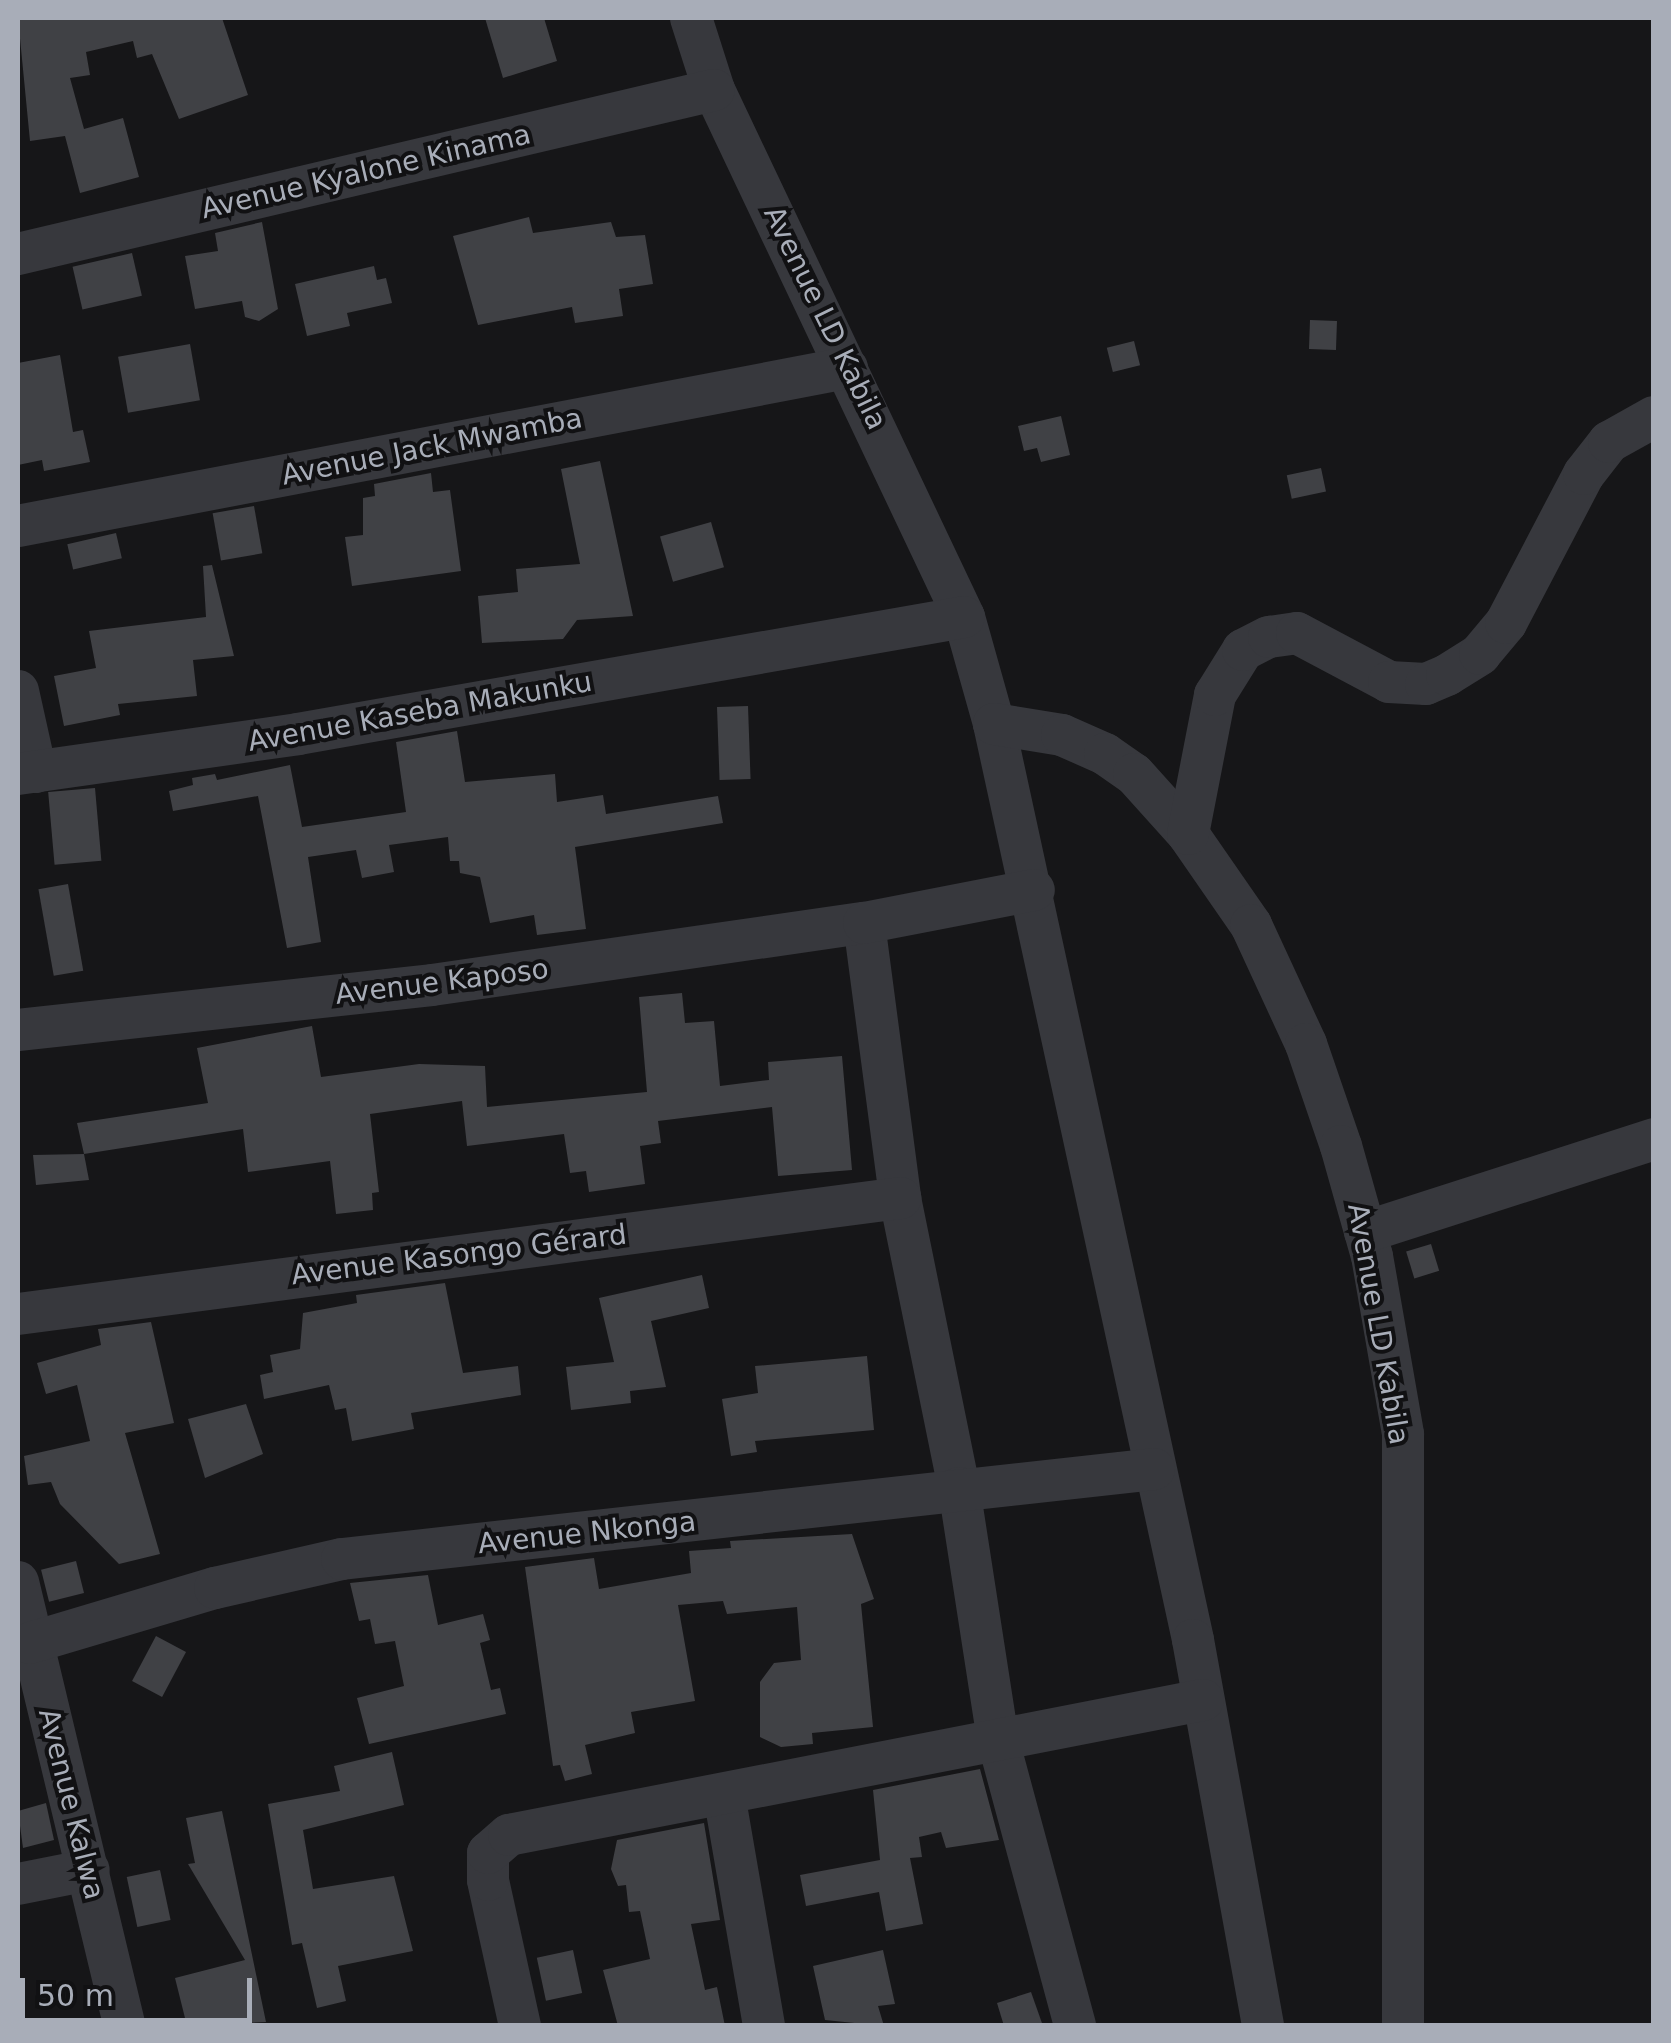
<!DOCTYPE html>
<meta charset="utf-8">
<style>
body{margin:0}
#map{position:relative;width:1671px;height:2043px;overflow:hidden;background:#161618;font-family:"DejaVu Sans",sans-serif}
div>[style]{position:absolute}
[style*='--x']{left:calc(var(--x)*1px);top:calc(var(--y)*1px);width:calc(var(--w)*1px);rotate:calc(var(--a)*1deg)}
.building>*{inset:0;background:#404145;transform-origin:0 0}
.minor>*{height:42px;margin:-21px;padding:0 21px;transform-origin:21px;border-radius:21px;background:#37383d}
span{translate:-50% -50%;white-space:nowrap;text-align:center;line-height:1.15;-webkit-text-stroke:8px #111113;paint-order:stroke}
.street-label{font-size:28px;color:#a8adb8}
.frame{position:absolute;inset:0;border:20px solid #a8adb8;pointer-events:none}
.scale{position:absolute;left:20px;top:1978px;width:232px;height:45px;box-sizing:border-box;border:5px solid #a8adb8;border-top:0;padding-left:12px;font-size:30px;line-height:35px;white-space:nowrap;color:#a8adb8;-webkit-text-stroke:8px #111113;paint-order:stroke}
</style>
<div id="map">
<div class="building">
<div style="clip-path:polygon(18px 18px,222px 18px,248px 95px,179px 119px,152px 54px,137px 58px,133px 41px,86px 52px,90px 75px,70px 78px,84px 129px,123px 118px,139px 177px,80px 193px,65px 136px,30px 141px)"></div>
<div style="clip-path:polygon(485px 18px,544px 18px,557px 61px,503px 78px)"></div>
<div style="clip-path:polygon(529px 217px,533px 233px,611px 222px,616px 237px,645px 235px,653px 284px,619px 289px,623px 316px,575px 323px,572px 307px,478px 325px,453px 236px)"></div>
<div style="clip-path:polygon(262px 222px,278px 309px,259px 321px,245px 317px,242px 301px,195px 309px,185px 256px,218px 251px,215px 233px)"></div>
<div style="left:132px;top:253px;width:44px;height:61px;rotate:77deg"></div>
<div style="clip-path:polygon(374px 266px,377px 280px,386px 278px,392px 303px,347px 313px,350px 326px,307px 336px,295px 284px)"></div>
<div style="left:1310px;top:320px;width:27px;height:29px;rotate:2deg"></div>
<div style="left:1134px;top:341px;width:25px;height:28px;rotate:76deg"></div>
<div style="left:190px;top:344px;width:57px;height:73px;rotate:80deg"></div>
<div style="clip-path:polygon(60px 355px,73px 432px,83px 430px,90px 462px,44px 471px,42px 460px,18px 465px,18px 363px)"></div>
<div style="clip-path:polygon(1061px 416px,1070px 455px,1041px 462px,1037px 448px,1024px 451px,1018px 426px)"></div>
<div style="clip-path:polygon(600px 461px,633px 616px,577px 620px,563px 639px,482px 643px,478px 596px,518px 592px,516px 569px,580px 564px,561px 469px)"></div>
<div style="left:1321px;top:468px;width:24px;height:35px;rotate:78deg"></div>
<div style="clip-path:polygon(431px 473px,433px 492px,450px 490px,461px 571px,352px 586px,345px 537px,363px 535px,363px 498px,375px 496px,374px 484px)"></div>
<div style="left:254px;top:506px;width:48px;height:42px;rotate:80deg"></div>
<div style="left:711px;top:522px;width:47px;height:53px;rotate:74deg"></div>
<div style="left:116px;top:533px;width:26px;height:50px;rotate:77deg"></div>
<div style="clip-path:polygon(212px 565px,234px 656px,193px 660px,197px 696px,118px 704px,120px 715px,64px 726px,54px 676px,96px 668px,89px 631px,206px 617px,203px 566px)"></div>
<div style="left:748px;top:706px;width:73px;height:31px;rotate:88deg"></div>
<div style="clip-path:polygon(457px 731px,465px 782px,555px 774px,557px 802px,603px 795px,606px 814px,718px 796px,723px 823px,575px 847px,586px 929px,537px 935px,534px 915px,490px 923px,480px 877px,460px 873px,459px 861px,450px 861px,448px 837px,389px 845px,394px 872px,362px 878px,356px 850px,308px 857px,321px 942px,287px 948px,258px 796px,173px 811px,169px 791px,193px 785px,192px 778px,215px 774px,217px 780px,290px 765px,302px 827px,406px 812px,396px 742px)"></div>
<div style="left:95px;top:788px;width:73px;height:47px;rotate:85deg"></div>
<div style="left:68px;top:884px;width:88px;height:30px;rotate:80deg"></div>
<div style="clip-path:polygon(682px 993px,685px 1023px,714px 1021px,720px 1086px,769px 1080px,768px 1062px,842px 1056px,852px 1170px,778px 1176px,772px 1107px,658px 1121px,661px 1143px,640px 1146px,645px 1184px,589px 1192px,586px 1171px,570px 1173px,564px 1134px,467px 1146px,462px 1101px,370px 1114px,379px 1192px,372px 1193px,373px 1210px,336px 1214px,330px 1161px,248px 1172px,243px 1129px,84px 1154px,77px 1123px,208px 1103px,197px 1048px,312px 1026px,321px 1077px,419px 1064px,485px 1066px,487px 1107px,647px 1092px,639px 997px)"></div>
<div style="clip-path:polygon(84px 1154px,89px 1180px,36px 1185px,33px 1155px)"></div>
<div style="left:1431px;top:1244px;width:28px;height:26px;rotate:73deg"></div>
<div style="clip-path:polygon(702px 1275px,709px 1308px,651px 1321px,666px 1387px,630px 1391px,631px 1403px,571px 1410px,566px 1367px,614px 1362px,599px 1298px)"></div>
<div style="clip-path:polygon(445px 1283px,463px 1373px,518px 1366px,521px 1395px,411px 1413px,414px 1429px,352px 1441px,346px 1408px,335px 1410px,329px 1385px,264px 1399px,260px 1375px,273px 1372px,270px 1355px,300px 1349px,303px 1313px,357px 1303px,356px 1295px)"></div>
<div style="clip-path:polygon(151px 1322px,174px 1423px,125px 1433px,160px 1554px,119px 1564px,60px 1504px,51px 1482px,28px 1485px,24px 1456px,90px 1441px,77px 1385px,46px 1394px,37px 1363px,101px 1345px,98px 1329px)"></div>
<div style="clip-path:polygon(867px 1356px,874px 1430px,755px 1441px,757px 1452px,731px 1456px,722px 1399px,758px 1393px,755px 1366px)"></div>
<div style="clip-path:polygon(246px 1404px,263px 1454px,205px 1478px,188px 1419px)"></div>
<div style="clip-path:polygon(852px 1534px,874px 1599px,861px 1604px,873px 1727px,812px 1733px,813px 1744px,781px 1747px,760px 1737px,760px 1682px,774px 1663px,801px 1660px,797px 1607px,727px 1614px,723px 1601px,678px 1605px,695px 1701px,631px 1712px,635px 1733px,585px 1745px,592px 1774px,565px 1781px,560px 1765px,553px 1766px,525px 1567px,594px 1558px,599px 1589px,691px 1573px,689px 1551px,731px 1548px,730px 1541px)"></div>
<div style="left:76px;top:1561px;width:33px;height:36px;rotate:76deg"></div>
<div style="clip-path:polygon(428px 1575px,438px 1625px,483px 1614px,490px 1640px,480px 1643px,491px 1690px,500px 1688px,506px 1714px,369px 1744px,357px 1698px,404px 1686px,395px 1641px,375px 1644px,370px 1619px,359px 1621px,350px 1583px)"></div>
<div style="left:156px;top:1636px;width:34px;height:51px;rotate:28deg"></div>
<div style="clip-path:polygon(392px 1752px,404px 1805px,303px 1830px,313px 1889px,394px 1876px,413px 1951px,338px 1966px,346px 2001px,317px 2008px,302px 1943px,292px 1945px,268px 1804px,340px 1791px,334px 1766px)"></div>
<div style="clip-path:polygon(980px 1769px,999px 1840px,946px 1848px,941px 1832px,919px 1837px,922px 1857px,910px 1858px,923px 1924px,886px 1931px,879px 1892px,806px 1906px,800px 1875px,880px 1860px,873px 1790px)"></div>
<div style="clip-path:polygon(46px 1803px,54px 1840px,23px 1848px,18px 1811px)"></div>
<div style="clip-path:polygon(222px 1811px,266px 2022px,187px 2026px,175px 1978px,245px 1960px,188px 1864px,195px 1863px,186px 1818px)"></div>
<div style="clip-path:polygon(704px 1823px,720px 1920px,691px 1924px,705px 1990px,717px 1987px,725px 2026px,618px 2026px,603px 1970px,650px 1959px,640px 1911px,629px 1912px,626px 1885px,618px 1886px,611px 1869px,617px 1840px)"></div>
<div style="left:160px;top:1870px;width:51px;height:34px;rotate:78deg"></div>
<div style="left:573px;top:1950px;width:44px;height:37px;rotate:78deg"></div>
<div style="clip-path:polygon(883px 1950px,895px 2004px,878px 2006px,884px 2026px,825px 2020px,813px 1966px)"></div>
<div style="clip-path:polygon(1031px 1992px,1043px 2026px,1004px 2026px,997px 2003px)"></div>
</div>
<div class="minor">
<div style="--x:691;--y:18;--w:76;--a:72.3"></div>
<div style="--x:714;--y:90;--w:583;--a:64.62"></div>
<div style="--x:964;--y:617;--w:111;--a:74.3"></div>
<div style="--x:994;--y:724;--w:937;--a:77.74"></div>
<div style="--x:1193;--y:1640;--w:392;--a:79.7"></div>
<div style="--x:18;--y:254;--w:715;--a:-13.26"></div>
<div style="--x:18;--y:526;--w:844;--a:-10.79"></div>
<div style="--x:18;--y:691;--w:83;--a:77.5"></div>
<div style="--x:994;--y:724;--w:69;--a:9.2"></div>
<div style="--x:1062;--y:735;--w:47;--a:23.8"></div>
<div style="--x:1105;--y:754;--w:35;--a:35"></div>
<div style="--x:1134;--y:774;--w:81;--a:48"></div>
<div style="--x:1188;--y:834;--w:111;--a:55.3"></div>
<div style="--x:1251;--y:925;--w:131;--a:65.2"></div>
<div style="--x:1306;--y:1044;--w:108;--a:71.1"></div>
<div style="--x:1341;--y:1146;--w:114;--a:74.3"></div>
<div style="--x:1372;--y:1256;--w:181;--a:80.1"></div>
<div style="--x:1403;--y:1434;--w:592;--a:90"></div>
<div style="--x:18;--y:774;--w:283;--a:-8.1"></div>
<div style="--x:298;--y:734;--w:676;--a:-9.96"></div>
<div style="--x:1188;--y:834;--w:142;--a:-79"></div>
<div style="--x:1215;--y:695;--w:53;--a:-58.1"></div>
<div style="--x:1243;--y:650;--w:29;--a:-27"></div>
<div style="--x:1269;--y:637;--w:28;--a:-8"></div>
<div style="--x:1297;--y:633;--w:104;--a:28"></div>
<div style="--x:1389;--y:682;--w:37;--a:3"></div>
<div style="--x:1426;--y:684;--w:23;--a:-23"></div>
<div style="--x:1447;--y:675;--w:39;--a:-32"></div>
<div style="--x:1480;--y:654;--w:40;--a:-50"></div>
<div style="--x:1506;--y:623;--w:168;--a:-62.4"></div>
<div style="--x:1584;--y:474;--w:41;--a:-52"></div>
<div style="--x:1609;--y:442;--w:51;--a:-29.1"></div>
<div style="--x:864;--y:923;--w:277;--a:82.5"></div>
<div style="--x:900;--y:1198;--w:296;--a:78.5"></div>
<div style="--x:959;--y:1488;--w:255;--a:81.2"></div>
<div style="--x:998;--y:1740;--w:296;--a:74.9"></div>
<div style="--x:18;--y:1030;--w:416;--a:-6.2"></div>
<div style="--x:432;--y:985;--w:436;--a:-8.2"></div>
<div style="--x:864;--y:923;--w:173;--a:-11"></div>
<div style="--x:1365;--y:1232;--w:304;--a:-17.8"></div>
<div style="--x:18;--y:1314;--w:890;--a:-7.49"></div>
<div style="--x:18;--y:1582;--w:457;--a:76.5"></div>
<div style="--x:30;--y:1643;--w:193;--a:-16.6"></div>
<div style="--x:215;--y:1588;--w:130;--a:-12.9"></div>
<div style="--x:342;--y:1559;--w:817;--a:-6.32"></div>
<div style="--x:724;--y:1794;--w:235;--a:80.2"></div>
<div style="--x:18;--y:1884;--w:72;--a:-11.2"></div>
<div style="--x:520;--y:2026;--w:149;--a:-102.4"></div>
<div style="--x:488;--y:1880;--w:27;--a:-90"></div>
<div style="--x:488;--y:1853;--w:28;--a:-41"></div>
<div style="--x:509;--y:1835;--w:707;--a:-11.01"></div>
</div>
<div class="street-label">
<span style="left:366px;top:172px;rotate:-13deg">Avenue Kyalone Kinama</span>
<span style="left:825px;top:318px;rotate:64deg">Avenue LD Kabila</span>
<span style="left:432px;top:447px;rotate:-11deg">Avenue Jack Mwamba</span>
<span style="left:420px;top:712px;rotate:-10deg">Avenue Kaseba Makunku</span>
<span style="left:442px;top:982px;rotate:-7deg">Avenue Kaposo</span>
<span style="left:459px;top:1255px;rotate:-7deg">Avenue Kasongo Gérard</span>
<span style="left:1378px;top:1324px;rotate:80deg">Avenue LD Kabila</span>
<span style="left:587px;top:1533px;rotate:-6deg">Avenue Nkonga</span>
<span style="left:71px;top:1804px;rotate:76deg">Avenue Kalwa</span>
</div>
<div class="frame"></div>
<div class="scale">50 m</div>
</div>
